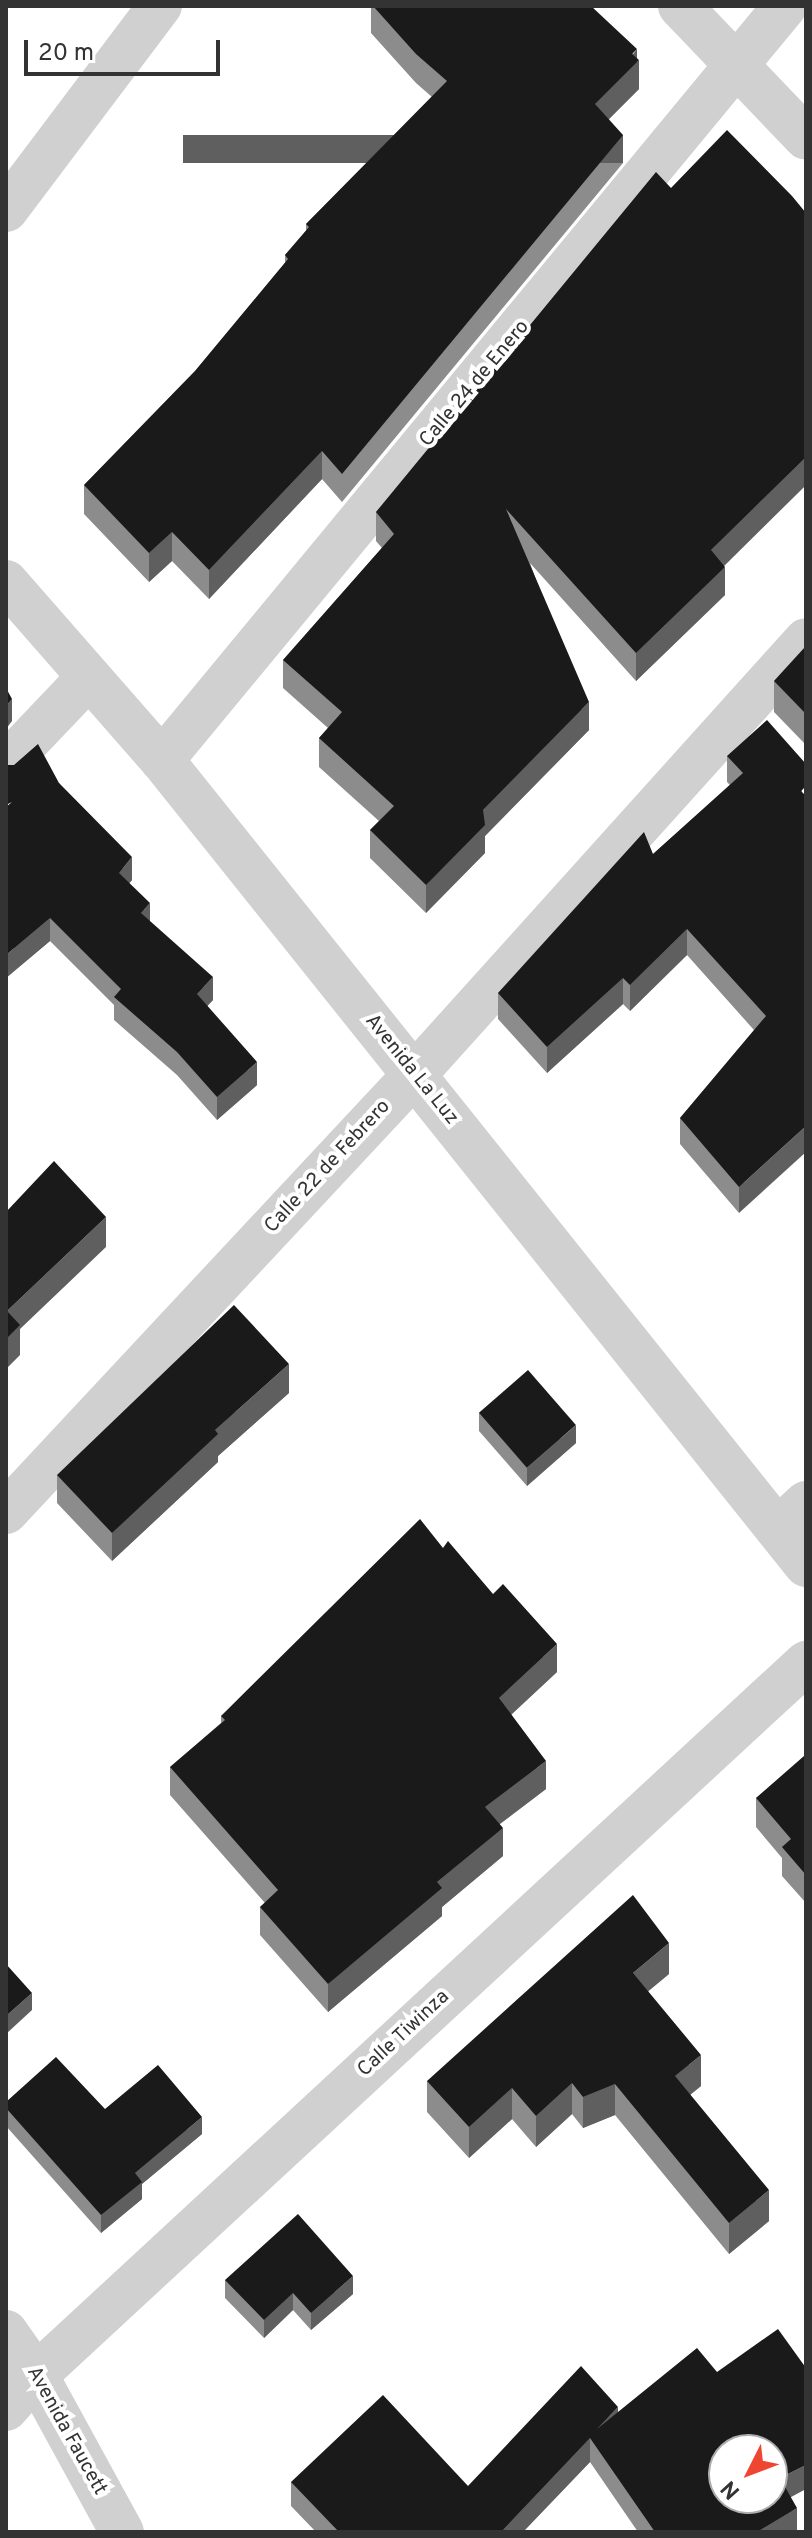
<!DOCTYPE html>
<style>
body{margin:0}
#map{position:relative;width:812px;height:2538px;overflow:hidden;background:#fff;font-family:Overpass,sans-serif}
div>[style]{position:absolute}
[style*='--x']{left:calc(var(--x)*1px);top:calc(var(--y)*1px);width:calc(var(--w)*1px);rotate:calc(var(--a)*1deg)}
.minor>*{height:44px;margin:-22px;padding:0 22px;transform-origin:22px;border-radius:22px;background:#d0d0d0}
.wall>*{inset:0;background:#8c8c8c}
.shaded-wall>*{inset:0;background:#5f5f5f;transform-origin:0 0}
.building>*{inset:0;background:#1a1a1a;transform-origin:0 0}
span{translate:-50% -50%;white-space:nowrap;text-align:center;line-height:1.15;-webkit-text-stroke:8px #fff;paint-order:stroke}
.street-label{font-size:20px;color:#333}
.frame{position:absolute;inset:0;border:8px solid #333;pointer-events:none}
.north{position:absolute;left:708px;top:2434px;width:80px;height:80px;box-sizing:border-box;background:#fff;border:2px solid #adadad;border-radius:50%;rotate:228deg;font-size:22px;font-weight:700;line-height:32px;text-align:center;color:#333}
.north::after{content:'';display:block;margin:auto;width:28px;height:36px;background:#ee4630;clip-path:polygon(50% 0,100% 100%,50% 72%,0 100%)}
.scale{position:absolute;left:24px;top:40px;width:196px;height:36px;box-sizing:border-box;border:4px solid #333;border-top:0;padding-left:10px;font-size:24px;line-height:28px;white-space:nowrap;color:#333;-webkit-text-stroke:6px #fff;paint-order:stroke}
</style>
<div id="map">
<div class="minor">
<div style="--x:680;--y:6;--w:182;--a:46.3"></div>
<div style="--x:6;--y:210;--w:256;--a:-53"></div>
<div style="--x:6;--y:582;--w:237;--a:48.8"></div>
<div style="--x:162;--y:760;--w:1031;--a:51.34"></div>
<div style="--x:162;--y:760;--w:978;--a:-50.43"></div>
<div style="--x:6;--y:764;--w:119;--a:-46.4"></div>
<div style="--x:6;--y:1512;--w:599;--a:-46.96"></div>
<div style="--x:415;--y:1074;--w:584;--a:-47.98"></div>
<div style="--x:778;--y:1529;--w:38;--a:-43"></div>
<div style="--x:6;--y:2332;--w:52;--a:55.1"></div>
<div style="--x:36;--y:2375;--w:179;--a:61.3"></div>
<div style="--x:6;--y:2409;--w:45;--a:-48.6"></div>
<div style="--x:36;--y:2375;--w:1049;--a:-42.76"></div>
</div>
<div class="wall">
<div style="clip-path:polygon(371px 6px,591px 6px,637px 58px,639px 89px,609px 119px,623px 163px,342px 502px,322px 479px,209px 599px,172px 561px,149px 582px,84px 514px,84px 485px,195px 371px,285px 263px,285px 255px,306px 231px,306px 224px,432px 97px,416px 83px,371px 33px)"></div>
<div style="clip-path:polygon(671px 188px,806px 213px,806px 485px,724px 565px,725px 595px,636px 681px,530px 563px,589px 730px,485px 836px,485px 853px,426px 913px,370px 858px,370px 830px,379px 821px,319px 767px,319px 738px,328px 728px,283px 688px,283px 660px,382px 548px,376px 541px,376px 512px)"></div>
<div style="clip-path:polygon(806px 646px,806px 745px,774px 712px,774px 681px)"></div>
<div style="clip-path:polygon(727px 756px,806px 764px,739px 1213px,680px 1144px,680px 1118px,754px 1030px,687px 955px,630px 1011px,623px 1004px,547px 1073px,498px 1019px,498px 993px,730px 785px,727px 782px)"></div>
<div style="clip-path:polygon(59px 783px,132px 880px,129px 883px,150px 922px,213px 1000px,207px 1006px,257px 1085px,217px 1120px,177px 1075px,114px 1020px,114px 1005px,50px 941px,6px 978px)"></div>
<div style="clip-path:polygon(289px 1393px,218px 1456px,218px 1462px,112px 1561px,57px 1503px,57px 1475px)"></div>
<div style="clip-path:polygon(479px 1413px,576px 1443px,527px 1486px,479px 1431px)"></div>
<div style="clip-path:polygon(443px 1548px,557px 1672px,511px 1715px,546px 1789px,500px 1824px,503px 1856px,442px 1907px,442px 1916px,328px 2012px,260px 1935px,260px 1907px,265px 1903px,170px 1795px,170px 1767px,221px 1723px,221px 1716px)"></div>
<div style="clip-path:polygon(806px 1758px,806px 1903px,782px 1876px,782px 1858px,756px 1827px,756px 1798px)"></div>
<div style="clip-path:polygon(669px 1974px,648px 1991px,701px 2086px,690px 2095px,769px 2221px,729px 2254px,615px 2115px,583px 2128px,572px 2114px,536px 2147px,512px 2119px,469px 2158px,427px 2112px,427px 2081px)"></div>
<div style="clip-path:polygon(6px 2102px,105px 2109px,202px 2134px,142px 2184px,142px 2199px,101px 2233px,6px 2126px)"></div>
<div style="clip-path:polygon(225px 2280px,353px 2294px,311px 2330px,293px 2310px,264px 2338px,225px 2298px)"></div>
<div style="clip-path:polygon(618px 2412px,790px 2497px,797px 2532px,638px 2532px,590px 2462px,523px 2532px,316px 2532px,291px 2506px,291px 2482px,468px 2486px)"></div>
</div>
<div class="shaded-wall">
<div style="clip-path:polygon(637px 49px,637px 62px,639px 60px,639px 89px,595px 133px,595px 104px)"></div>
<div style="left:623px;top:135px;width:28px;height:440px;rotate:90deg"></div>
<div style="clip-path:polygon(322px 451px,322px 479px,209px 599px,209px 570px)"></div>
<div style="clip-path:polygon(806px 457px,806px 485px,711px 579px,711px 550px)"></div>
<div style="clip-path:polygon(172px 532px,172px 561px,149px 582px,149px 553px)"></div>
<div style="clip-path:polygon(725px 567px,725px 595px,636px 681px,636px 653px)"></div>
<div style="clip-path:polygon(12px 699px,12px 721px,6px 729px,6px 706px)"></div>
<div style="clip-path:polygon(589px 702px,589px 730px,485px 836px,485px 853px,426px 913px,426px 885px,483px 810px)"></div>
<div style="clip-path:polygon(132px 857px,132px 880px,119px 896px,119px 873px)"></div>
<div style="clip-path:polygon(150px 903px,150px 926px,141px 913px)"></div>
<div style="clip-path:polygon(50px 918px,50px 941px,6px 978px,6px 955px)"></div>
<div style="clip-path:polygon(687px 929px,687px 955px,630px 1011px,630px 985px)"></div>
<div style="clip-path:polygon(213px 977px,213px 1000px,197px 1017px,197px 994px)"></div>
<div style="clip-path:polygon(623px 978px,623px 1004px,547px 1073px,547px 1047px)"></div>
<div style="clip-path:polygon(257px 1062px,257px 1085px,217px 1120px,217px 1097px)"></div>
<div style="clip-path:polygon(806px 1126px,806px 1152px,739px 1213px,739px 1187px)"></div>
<div style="clip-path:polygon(106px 1217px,106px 1247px,20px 1329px,20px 1355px,6px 1369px,7px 1311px)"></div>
<div style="clip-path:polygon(289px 1364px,289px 1393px,218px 1456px,218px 1462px,112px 1561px,112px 1533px,215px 1430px)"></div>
<div style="clip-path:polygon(576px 1425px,576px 1443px,527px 1486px,527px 1468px)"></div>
<div style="clip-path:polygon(557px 1644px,557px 1672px,499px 1726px,499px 1698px)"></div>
<div style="clip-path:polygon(546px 1761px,546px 1789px,485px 1835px,485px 1807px)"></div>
<div style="clip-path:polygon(503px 1828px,503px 1856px,442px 1907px,442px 1916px,328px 2012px,328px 1984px,437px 1882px)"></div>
<div style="clip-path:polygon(669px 1943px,669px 1974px,633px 2004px,633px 1973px)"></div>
<div style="clip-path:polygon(32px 1993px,32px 2010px,6px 2034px,6px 2016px)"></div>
<div style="clip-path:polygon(701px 2055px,701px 2086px,675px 2107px,675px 2076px)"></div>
<div style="clip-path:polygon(572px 2083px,572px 2114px,536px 2147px,536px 2116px)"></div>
<div style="clip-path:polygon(615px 2084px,615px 2115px,583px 2128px,583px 2097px)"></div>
<div style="clip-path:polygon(512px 2088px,512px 2119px,469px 2158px,469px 2127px)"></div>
<div style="clip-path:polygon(202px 2117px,202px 2134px,142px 2184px,142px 2199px,101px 2233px,101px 2215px,135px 2173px)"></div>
<div style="clip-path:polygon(769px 2190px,769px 2221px,729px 2254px,729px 2223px)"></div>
<div style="clip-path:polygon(353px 2276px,353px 2294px,311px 2330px,311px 2313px)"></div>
<div style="clip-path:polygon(293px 2293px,293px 2310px,264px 2338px,264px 2320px)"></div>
<div style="clip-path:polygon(618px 2407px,618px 2432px,597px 2429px)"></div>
<div style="clip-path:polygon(590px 2438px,590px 2462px,523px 2532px,501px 2532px)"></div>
<div style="clip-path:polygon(806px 2465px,806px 2489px,780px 2503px,780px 2478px)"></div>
<div style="clip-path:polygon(797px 2508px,797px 2532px,757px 2532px)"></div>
</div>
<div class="building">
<div style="clip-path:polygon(373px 6px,591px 6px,637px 49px,632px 54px,639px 60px,595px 104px,623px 135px,342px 474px,322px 451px,209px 570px,172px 532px,149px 553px,84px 485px,195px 371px,288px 259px,285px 255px,309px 227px,306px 224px,447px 81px,416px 54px)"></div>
<div style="clip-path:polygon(727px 130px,792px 196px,806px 213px,806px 457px,711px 550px,725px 567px,636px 653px,506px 509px,589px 702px,483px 810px,485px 825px,426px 885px,370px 830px,394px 806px,319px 738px,342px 712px,283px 660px,394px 534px,376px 512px,656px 172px,671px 188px)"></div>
<div style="clip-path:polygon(806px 646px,806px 714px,774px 681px)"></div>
<div style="clip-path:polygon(6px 688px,12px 699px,6px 706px)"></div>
<div style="clip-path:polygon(767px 720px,806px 764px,806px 786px,801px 791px,806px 796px,806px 1126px,739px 1187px,680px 1118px,766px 1016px,687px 929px,630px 985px,623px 978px,547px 1047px,498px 993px,644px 832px,653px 854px,743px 773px,727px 756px)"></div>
<div style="clip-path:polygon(38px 744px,59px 783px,132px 857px,119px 873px,150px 903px,141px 913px,213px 977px,197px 994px,257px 1062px,217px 1097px,177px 1052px,114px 997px,121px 989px,50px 918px,6px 955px,6px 807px,12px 802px,6px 805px,6px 765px,14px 765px)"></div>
<div style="clip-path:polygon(54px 1161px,106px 1217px,7px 1311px,20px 1325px,6px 1339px,6px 1212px)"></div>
<div style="clip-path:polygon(234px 1305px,289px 1364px,215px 1430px,218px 1434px,112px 1533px,57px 1475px)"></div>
<div style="left:528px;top:1370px;width:73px;height:65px;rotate:49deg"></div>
<div style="clip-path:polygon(420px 1519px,443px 1548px,448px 1541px,493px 1594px,503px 1584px,557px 1644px,499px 1698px,546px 1761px,485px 1807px,503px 1828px,437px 1882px,442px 1888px,328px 1984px,260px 1907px,278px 1890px,170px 1767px,225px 1720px,221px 1716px)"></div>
<div style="clip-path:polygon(804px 1756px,806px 1758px,806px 1875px,782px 1847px,791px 1839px,756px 1798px)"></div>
<div style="clip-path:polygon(633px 1895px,669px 1943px,633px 1973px,701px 2055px,675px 2076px,769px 2190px,729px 2223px,615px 2084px,583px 2097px,572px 2083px,536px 2116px,512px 2088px,469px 2127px,427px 2081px)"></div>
<div style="clip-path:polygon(6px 1964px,32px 1993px,6px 2016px)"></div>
<div style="clip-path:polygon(56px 2057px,105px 2109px,158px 2065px,202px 2117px,135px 2173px,142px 2182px,101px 2215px,6px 2108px,6px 2102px)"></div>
<div style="clip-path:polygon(298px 2214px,353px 2276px,311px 2313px,293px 2293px,264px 2320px,225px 2280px)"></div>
<div style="clip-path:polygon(evenodd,778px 2329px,806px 2368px,806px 2465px,780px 2478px,797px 2508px,757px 2532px,655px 2532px,590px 2438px,501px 2532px,339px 2532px,291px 2482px,383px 2395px,468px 2486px,581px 2366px,618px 2407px,597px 2429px,697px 2348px,717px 2372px,778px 2329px,724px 2450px,772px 2450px,772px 2498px,724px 2498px,724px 2450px)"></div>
</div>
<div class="street-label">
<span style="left:475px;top:384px;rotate:-50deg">Calle 24 de Enero</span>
<span style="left:411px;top:1070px;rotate:51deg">Avenida La Luz</span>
<span style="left:328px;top:1167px;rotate:-47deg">Calle 22 de Febrero</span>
<span style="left:404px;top:2034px;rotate:-43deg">Calle Tiwinza</span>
<span style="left:66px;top:2431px;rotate:61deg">Avenida Faucett</span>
</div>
<div class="frame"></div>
<div class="north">N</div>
<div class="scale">20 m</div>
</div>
